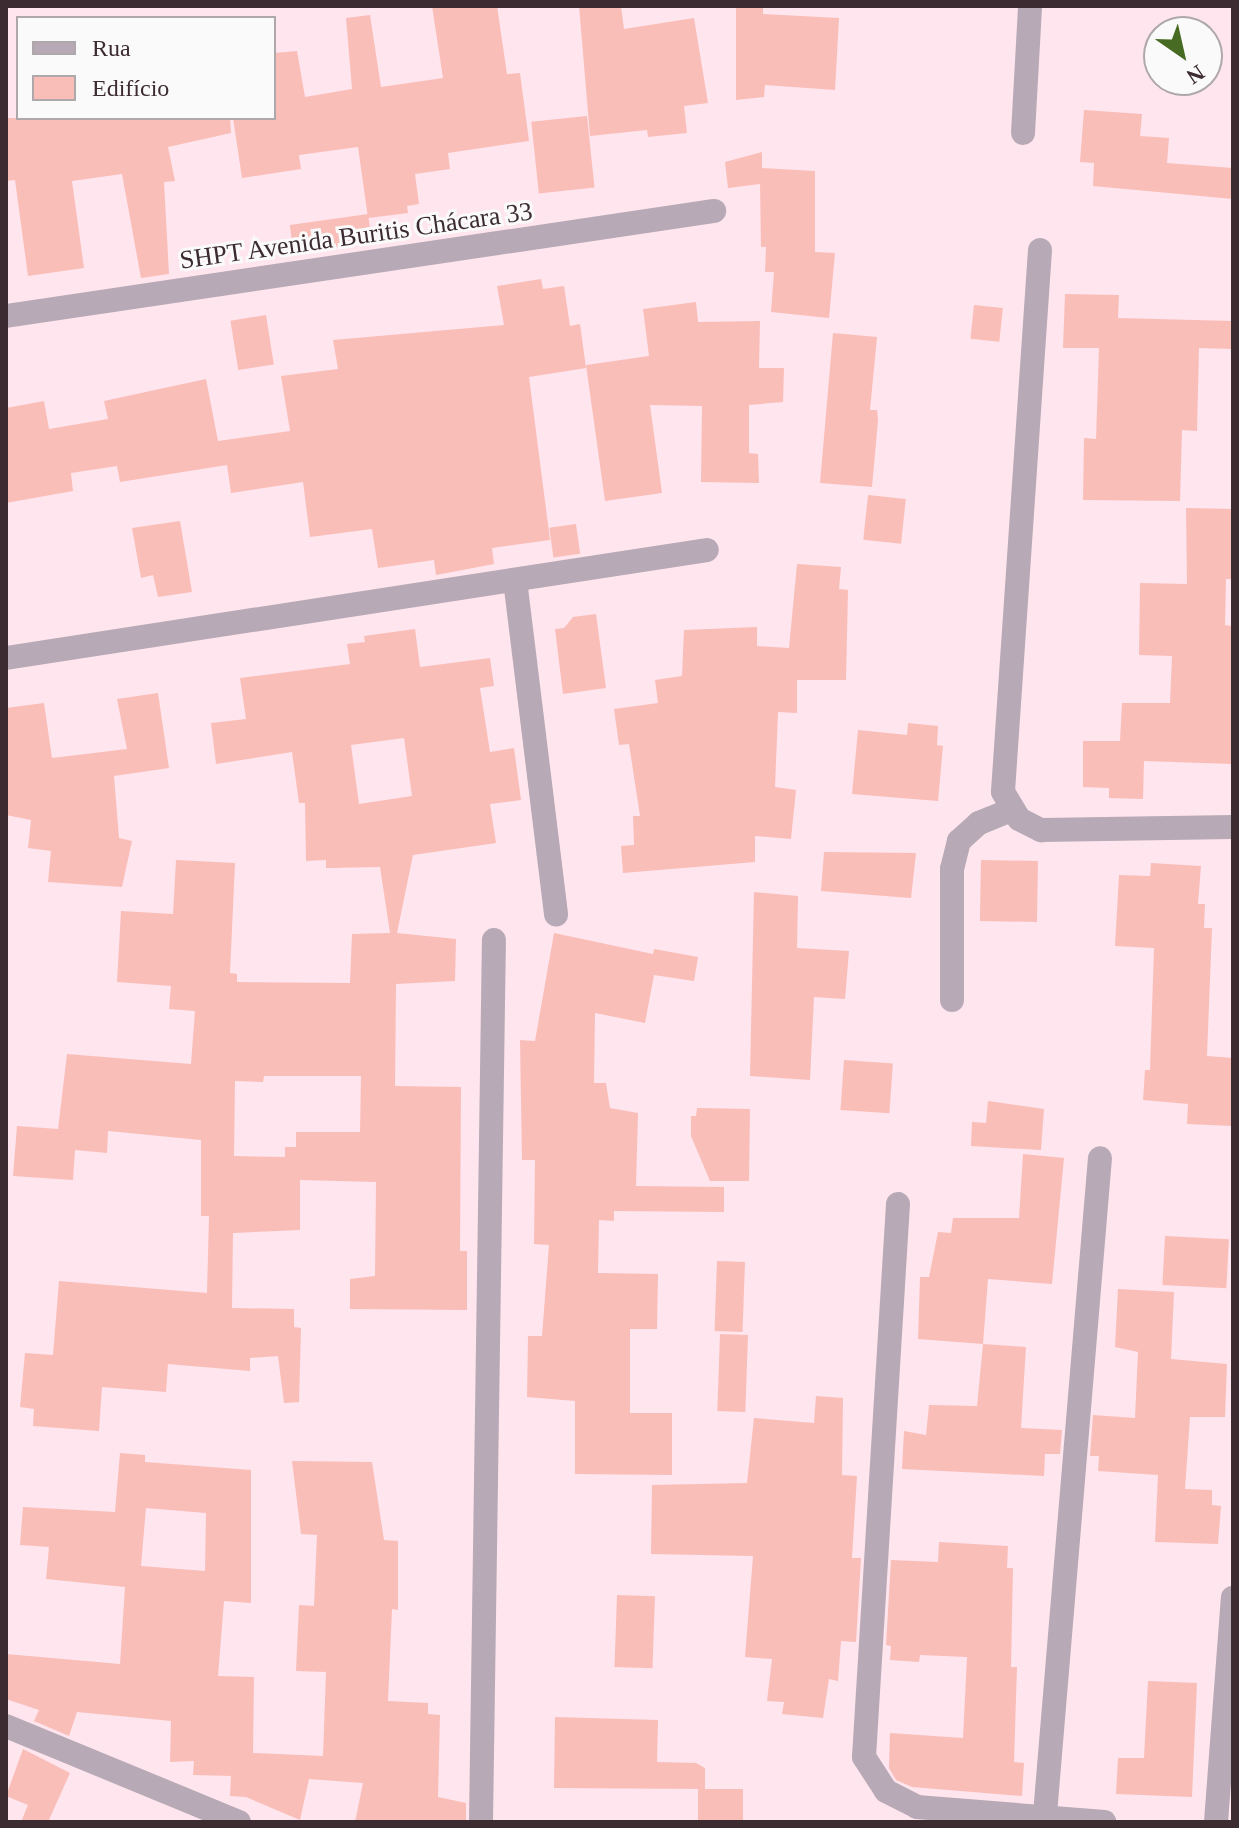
<!DOCTYPE html>
<meta charset="utf-8">
<style>
body{margin:0}
#map{position:relative;width:1239px;height:1828px;overflow:hidden;background:#ffe5ed;font-family:"Times New Roman",serif}
div>[style]{position:absolute}
[style*='--x']{left:calc(var(--x)*1px);top:calc(var(--y)*1px);width:calc(var(--w)*1px);rotate:calc(var(--a)*1deg)}
.building>*{inset:0;background:#fabeb9;transform-origin:0 0}
.minor>*{height:24px;margin:-12px;padding:0 12px;transform-origin:12px;border-radius:12px;background:#b7a9b5}
span{translate:-50% -50%;white-space:nowrap;text-align:center;line-height:1.15;-webkit-text-stroke:6px #fafafa;paint-order:stroke}
.street-label{font-size:26px;color:#3c2c32}
.frame{position:absolute;inset:0;border:8px solid #3c2c32;pointer-events:none}
.legend{position:absolute;left:16px;top:16px;width:260px;height:104px;box-sizing:border-box;background:#fafafa;border:2px solid #aea8aa;margin:0;padding:10px 14px;list-style:none;font-size:24px;color:#3c2c32}
.legend li{display:flex;align-items:center;gap:16px;height:40px}
.legend b{width:40px;border:2px solid #aea8aa}
.north{position:absolute;left:1143px;top:16px;width:80px;height:80px;box-sizing:border-box;background:#fafafa;border:2px solid #aea8aa;border-radius:50%;rotate:146deg;font-size:22px;font-weight:700;line-height:32px;text-align:center;color:#3c2c32}
.north::after{content:'';display:block;margin:auto;width:28px;height:36px;background:#486b23;clip-path:polygon(50% 0,100% 100%,50% 72%,0 100%)}
</style>
<div id="map">
<div class="building">
<div style="clip-path:polygon(432px 6px,497px 6px,507px 74px,520px 73px,529px 141px,448px 153px,450px 169px,415px 174px,419px 204px,407px 206px,408px 213px,368px 218px,358px 147px,299px 155px,301px 169px,242px 178px,233px 118px,274px 118px,274px 53px,297px 51px,305px 97px,352px 89px,346px 18px,370px 15px,381px 87px,443px 78px)"></div>
<div style="clip-path:polygon(579px 6px,621px 6px,624px 29px,694px 18px,708px 103px,684px 106px,687px 133px,648px 137px,647px 130px,590px 136px)"></div>
<div style="clip-path:polygon(736px 6px,763px 6px,763px 14px,839px 18px,835px 90px,765px 85px,764px 97px,736px 100px)"></div>
<div style="clip-path:polygon(1084px 110px,1142px 114px,1140px 136px,1169px 138px,1167px 163px,1233px 168px,1233px 199px,1093px 186px,1094px 163px,1080px 162px)"></div>
<div style="left:587px;top:116px;width:72px;height:56px;rotate:84deg"></div>
<div style="clip-path:polygon(6px 118px,230px 118px,231px 133px,168px 147px,175px 181px,164px 182px,169px 274px,141px 278px,122px 174px,72px 181px,84px 268px,28px 276px,15px 180px,6px 181px)"></div>
<div style="clip-path:polygon(762px 152px,762px 168px,815px 171px,815px 252px,835px 253px,829px 318px,771px 312px,774px 272px,765px 272px,766px 247px,761px 247px,760px 184px,728px 188px,725px 162px)"></div>
<div style="left:368px;top:214px;width:28px;height:79px;rotate:82deg"></div>
<div style="clip-path:polygon(541px 279px,543px 289px,564px 286px,570px 326px,580px 324px,586px 368px,529px 377px,550px 540px,492px 548px,494px 564px,436px 575px,434px 560px,378px 568px,372px 529px,310px 537px,303px 482px,231px 493px,227px 465px,120px 482px,117px 466px,71px 473px,73px 491px,6px 503px,6px 408px,44px 401px,49px 429px,108px 419px,104px 401px,206px 379px,218px 441px,290px 431px,281px 376px,338px 369px,333px 340px,504px 325px,497px 286px)"></div>
<div style="clip-path:polygon(1065px 294px,1119px 295px,1118px 318px,1233px 321px,1233px 349px,1199px 348px,1197px 431px,1182px 430px,1180px 501px,1083px 500px,1084px 438px,1096px 439px,1099px 348px,1063px 348px)"></div>
<div style="clip-path:polygon(696px 302px,698px 322px,760px 321px,759px 368px,784px 368px,783px 402px,749px 405px,749px 453px,758px 454px,759px 483px,701px 482px,702px 406px,650px 405px,662px 493px,605px 501px,586px 365px,649px 356px,643px 309px)"></div>
<div style="left:974px;top:305px;width:29px;height:34px;rotate:6deg"></div>
<div style="left:266px;top:315px;width:50px;height:36px;rotate:81deg"></div>
<div style="clip-path:polygon(833px 333px,877px 337px,870px 410px,877px 410px,878px 420px,872px 487px,820px 483px)"></div>
<div style="left:868px;top:495px;width:38px;height:45px;rotate:6deg"></div>
<div style="clip-path:polygon(1186px 508px,1233px 509px,1233px 579px,1226px 579px,1225px 625px,1231px 626px,1233px 661px,1233px 764px,1144px 761px,1143px 799px,1109px 798px,1109px 788px,1083px 787px,1083px 741px,1120px 741px,1122px 703px,1170px 703px,1172px 656px,1139px 655px,1140px 583px,1187px 584px)"></div>
<div style="clip-path:polygon(180px 521px,192px 592px,158px 597px,153px 575px,141px 578px,132px 528px)"></div>
<div style="left:576px;top:524px;width:30px;height:27px;rotate:82deg"></div>
<div style="clip-path:polygon(797px 564px,841px 567px,839px 589px,848px 590px,846px 680px,797px 680px,797px 713px,778px 712px,775px 787px,796px 790px,791px 839px,755px 836px,755px 862px,623px 873px,621px 846px,634px 845px,633px 816px,640px 816px,629px 744px,619px 745px,614px 709px,658px 703px,655px 680px,682px 676px,684px 630px,757px 627px,757px 646px,789px 648px)"></div>
<div style="clip-path:polygon(596px 614px,606px 688px,563px 694px,555px 629px,564px 628px,573px 617px)"></div>
<div style="clip-path:polygon(evenodd,415px 629px,420px 667px,490px 658px,494px 686px,480px 688px,490px 752px,514px 748px,521px 800px,490px 804px,496px 843px,413px 855px,397px 933px,456px 939px,455px 981px,396px 984px,395px 1086px,461px 1087px,460px 1251px,467px 1251px,467px 1310px,350px 1309px,350px 1279px,375px 1276px,376px 1182px,300px 1180px,300px 1230px,233px 1233px,232px 1308px,294px 1309px,294px 1327px,301px 1328px,299px 1402px,284px 1403px,278px 1356px,250px 1358px,250px 1371px,168px 1364px,166px 1392px,102px 1387px,99px 1431px,33px 1426px,34px 1409px,20px 1407px,25px 1353px,53px 1355px,59px 1281px,207px 1293px,209px 1216px,201px 1216px,201px 1140px,108px 1131px,107px 1153px,75px 1150px,73px 1180px,13px 1176px,17px 1126px,58px 1129px,67px 1054px,191px 1064px,195px 1011px,169px 1009px,171px 986px,117px 982px,121px 911px,173px 914px,176px 860px,235px 863px,230px 973px,237px 974px,237px 982px,350px 983px,352px 934px,390px 933px,380px 867px,326px 868px,326px 860px,306px 861px,305px 803px,299px 803px,292px 752px,216px 764px,211px 723px,246px 719px,240px 678px,350px 664px,347px 644px,365px 642px,364px 636px,415px 629px,404px 738px,412px 796px,359px 804px,351px 745px,404px 738px,415px 629px,264px 1076px,361px 1076px,360px 1132px,296px 1132px,296px 1147px,285px 1147px,285px 1157px,234px 1156px,235px 1081px,263px 1082px,264px 1076px)"></div>
<div style="clip-path:polygon(158px 693px,169px 768px,114px 776px,119px 838px,132px 841px,122px 887px,48px 882px,51px 851px,28px 848px,31px 820px,6px 815px,6px 708px,44px 703px,52px 758px,127px 749px,117px 699px)"></div>
<div style="clip-path:polygon(908px 723px,938px 726px,937px 745px,943px 746px,938px 801px,852px 794px,858px 730px,907px 735px)"></div>
<div style="clip-path:polygon(824px 852px,916px 853px,911px 898px,821px 891px)"></div>
<div style="left:981px;top:860px;width:57px;height:61px;rotate:1deg"></div>
<div style="clip-path:polygon(1151px 863px,1201px 866px,1198px 904px,1205px 904px,1204px 928px,1212px 928px,1207px 1056px,1233px 1058px,1233px 1126px,1187px 1124px,1188px 1104px,1143px 1100px,1145px 1070px,1150px 1070px,1154px 948px,1115px 946px,1119px 875px,1150px 876px)"></div>
<div style="clip-path:polygon(754px 892px,798px 896px,797px 948px,849px 951px,845px 999px,814px 997px,810px 1080px,750px 1076px)"></div>
<div style="clip-path:polygon(554px 933px,653px 954px,654px 949px,698px 957px,694px 981px,654px 975px,645px 1023px,595px 1013px,594px 1083px,606px 1083px,610px 1108px,638px 1113px,636px 1186px,724px 1187px,724px 1212px,614px 1211px,614px 1221px,599px 1220px,598px 1273px,658px 1274px,657px 1329px,630px 1329px,630px 1413px,672px 1413px,672px 1475px,575px 1474px,575px 1401px,527px 1397px,528px 1336px,542px 1336px,549px 1245px,534px 1244px,535px 1160px,522px 1160px,520px 1040px,535px 1041px)"></div>
<div style="left:844px;top:1060px;width:49px;height:50px;rotate:4deg"></div>
<div style="clip-path:polygon(988px 1101px,1044px 1109px,1041px 1150px,971px 1146px,972px 1122px,986px 1123px)"></div>
<div style="clip-path:polygon(697px 1108px,750px 1109px,749px 1181px,710px 1181px,691px 1136px,691px 1116px,696px 1116px)"></div>
<div style="clip-path:polygon(1023px 1154px,1064px 1158px,1052px 1284px,988px 1279px,983px 1344px,918px 1339px,920px 1277px,929px 1277px,938px 1232px,951px 1233px,953px 1218px,1019px 1218px)"></div>
<div style="left:1165px;top:1236px;width:64px;height:49px;rotate:3deg"></div>
<div style="left:717px;top:1261px;width:28px;height:70px;rotate:2deg"></div>
<div style="clip-path:polygon(1118px 1289px,1174px 1292px,1171px 1359px,1227px 1364px,1225px 1417px,1190px 1417px,1185px 1489px,1212px 1490px,1212px 1505px,1221px 1506px,1218px 1544px,1155px 1542px,1158px 1475px,1098px 1471px,1099px 1456px,1090px 1456px,1093px 1415px,1135px 1418px,1138px 1352px,1115px 1347px)"></div>
<div style="left:720px;top:1334px;width:28px;height:77px;rotate:2deg"></div>
<div style="clip-path:polygon(983px 1344px,1026px 1347px,1021px 1428px,1062px 1430px,1060px 1454px,1045px 1454px,1044px 1476px,902px 1469px,904px 1431px,926px 1435px,929px 1405px,977px 1406px)"></div>
<div style="clip-path:polygon(816px 1396px,843px 1398px,842px 1475px,857px 1476px,852px 1558px,861px 1558px,856px 1642px,841px 1641px,838px 1681px,829px 1679px,823px 1718px,782px 1714px,784px 1702px,767px 1701px,772px 1659px,745px 1657px,753px 1556px,651px 1554px,652px 1485px,747px 1483px,754px 1418px,814px 1423px)"></div>
<div style="clip-path:polygon(evenodd,120px 1453px,145px 1455px,145px 1462px,251px 1470px,251px 1603px,224px 1601px,218px 1676px,254px 1677px,253px 1753px,323px 1756px,326px 1672px,296px 1671px,299px 1605px,314px 1606px,317px 1535px,301px 1534px,292px 1461px,372px 1462px,384px 1540px,398px 1541px,398px 1610px,392px 1609px,388px 1701px,428px 1703px,428px 1714px,440px 1715px,438px 1797px,466px 1803px,466px 1822px,355px 1822px,363px 1783px,309px 1779px,300px 1820px,246px 1797px,230px 1796px,231px 1776px,193px 1775px,194px 1761px,170px 1762px,171px 1721px,77px 1712px,69px 1736px,34px 1721px,39px 1710px,6px 1699px,6px 1654px,120px 1664px,125px 1587px,46px 1579px,49px 1547px,20px 1545px,23px 1507px,115px 1512px,120px 1453px,146px 1508px,206px 1513px,205px 1571px,141px 1566px,146px 1508px)"></div>
<div style="clip-path:polygon(939px 1542px,1008px 1546px,1007px 1568px,1013px 1568px,1011px 1667px,1017px 1667px,1014px 1762px,1024px 1763px,1022px 1796px,912px 1787px,896px 1780px,889px 1768px,890px 1733px,963px 1738px,967px 1657px,920px 1655px,919px 1662px,890px 1660px,891px 1646px,886px 1645px,891px 1560px,938px 1562px)"></div>
<div style="left:617px;top:1595px;width:38px;height:72px;rotate:2deg"></div>
<div style="clip-path:polygon(1148px 1681px,1197px 1683px,1192px 1797px,1116px 1794px,1118px 1758px,1144px 1758px)"></div>
<div style="clip-path:polygon(555px 1717px,658px 1720px,657px 1762px,696px 1763px,705px 1768px,705px 1789px,554px 1788px)"></div>
<div style="clip-path:polygon(23px 1749px,70px 1773px,48px 1822px,21px 1822px,28px 1805px,6px 1796px)"></div>
<div style="left:698px;top:1789px;width:45px;height:33px"></div>
</div>
<div class="minor">
<div style="--x:1023;--y:133;--w:127;--a:-86.8"></div>
<div style="--x:1040;--y:250;--w:543;--a:93.91"></div>
<div style="--x:1003;--y:792;--w:31;--a:59"></div>
<div style="--x:1019;--y:819;--w:25;--a:27"></div>
<div style="--x:1041;--y:830;--w:192;--a:-0.9"></div>
<div style="--x:6;--y:316;--w:716;--a:-8.44"></div>
<div style="--x:515;--y:580;--w:337;--a:83"></div>
<div style="--x:6;--y:658;--w:709;--a:-8.76"></div>
<div style="--x:952;--y:1000;--w:131;--a:-90"></div>
<div style="--x:952;--y:869;--w:29;--a:-76"></div>
<div style="--x:959;--y:841;--w:27;--a:-42"></div>
<div style="--x:979;--y:823;--w:35;--a:-22"></div>
<div style="--x:898;--y:1204;--w:554;--a:93.52"></div>
<div style="--x:864;--y:1757;--w:40;--a:57.1"></div>
<div style="--x:886;--y:1791;--w:35;--a:27"></div>
<div style="--x:917;--y:1807;--w:188;--a:4.6"></div>
<div style="--x:6;--y:1726;--w:252;--a:22.4"></div>
<div style="--x:1045;--y:1814;--w:658;--a:-85.21"></div>
<div style="--x:481;--y:1822;--w:882;--a:-89.16"></div>
<div style="--x:1216;--y:1822;--w:225;--a:-85.7"></div>
</div>
<div class="street-label">
<span style="left:356px;top:236px;rotate:-8deg">SHPT Avenida Buritis Chácara 33</span>
</div>
<div class="frame"></div>
<ul class="legend">
<li><b style="height:10px;background:#b7a9b5"></b>Rua</li>
<li><b style="height:22px;background:#fabeb9"></b>Edifício</li>
</ul>
<div class="north">N</div>
</div>
